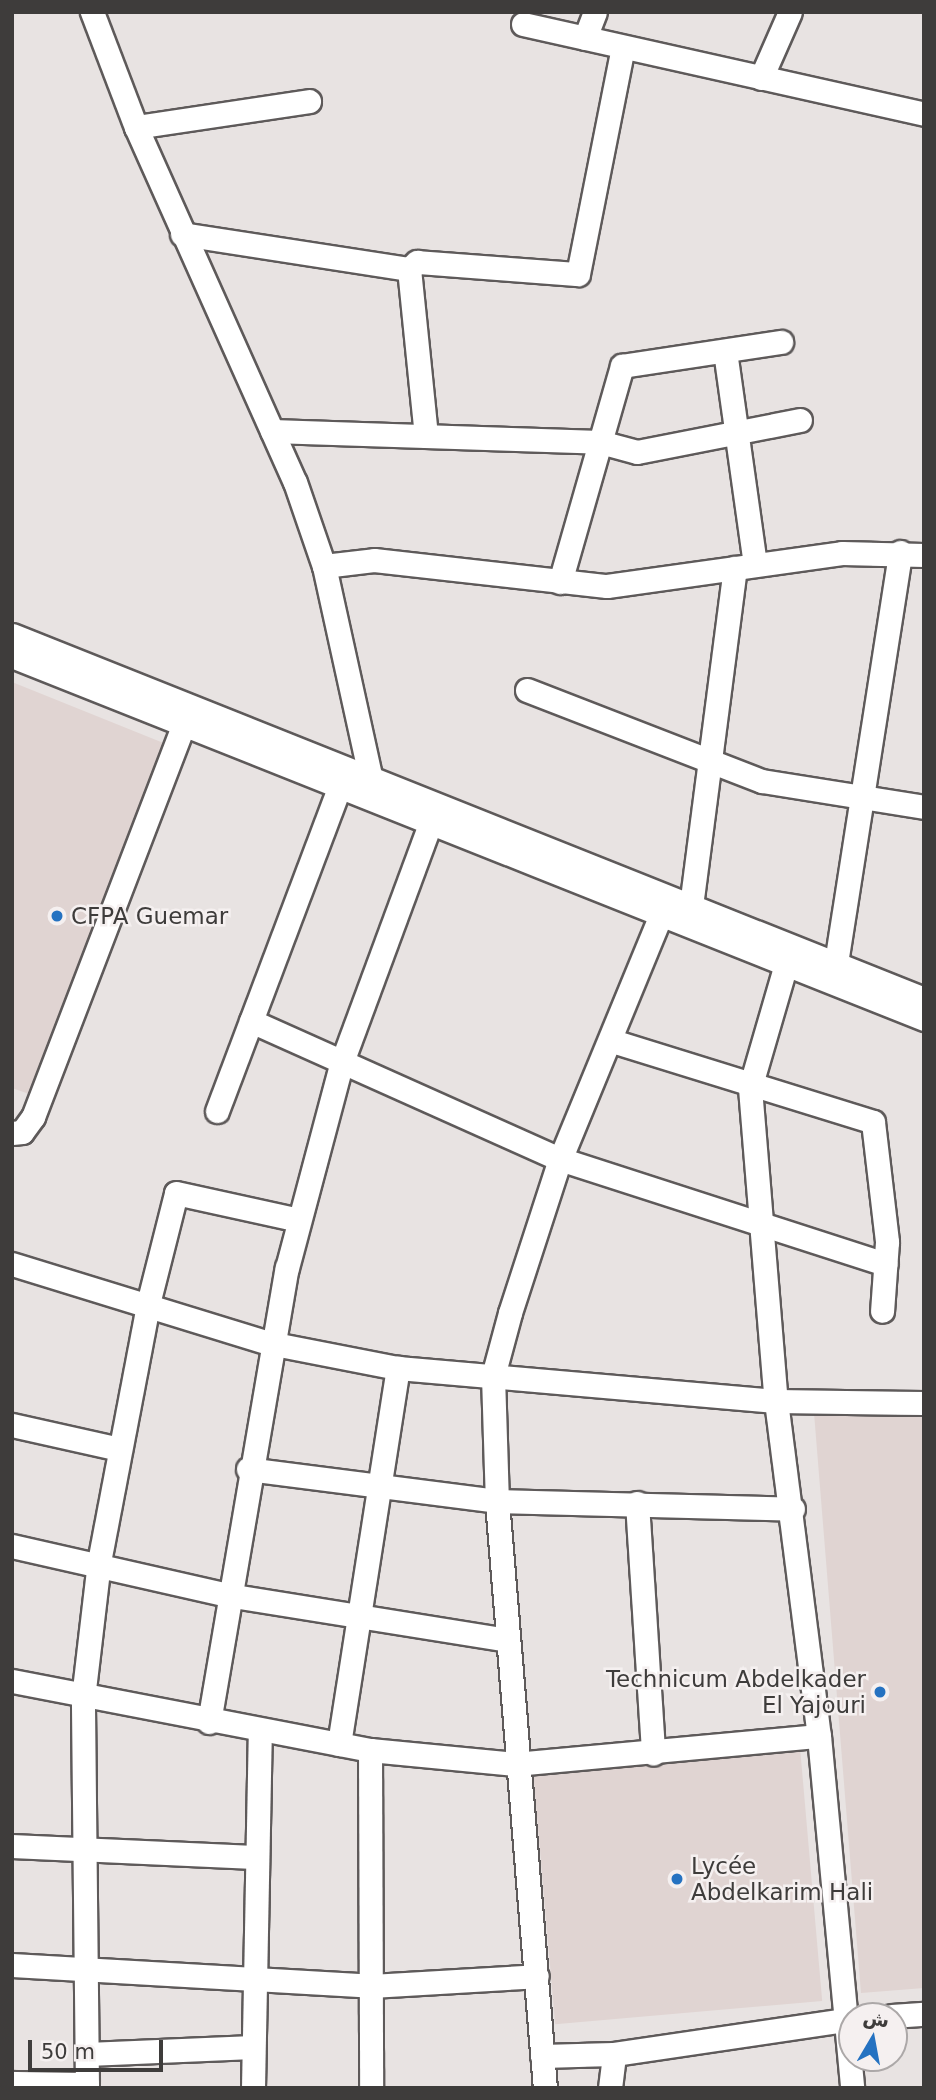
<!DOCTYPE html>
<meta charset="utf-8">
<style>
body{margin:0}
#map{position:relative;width:936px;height:2100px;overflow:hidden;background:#e8e3e2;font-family:"DejaVu Sans","Noto Sans Arabic",sans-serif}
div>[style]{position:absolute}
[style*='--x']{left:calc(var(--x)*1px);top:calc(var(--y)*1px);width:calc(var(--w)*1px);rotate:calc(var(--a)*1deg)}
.built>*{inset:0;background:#e0d4d2;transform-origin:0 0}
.roads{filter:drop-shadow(2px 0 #5e5a5a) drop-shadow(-2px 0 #5e5a5a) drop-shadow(0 2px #5e5a5a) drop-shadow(0 -2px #5e5a5a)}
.minor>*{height:23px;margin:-11.5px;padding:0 11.5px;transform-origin:11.5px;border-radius:11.5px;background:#fff}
.dots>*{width:19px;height:19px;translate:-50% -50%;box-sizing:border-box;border:4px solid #f5f0f0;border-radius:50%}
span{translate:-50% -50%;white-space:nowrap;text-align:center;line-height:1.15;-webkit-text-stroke:5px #f5f0f0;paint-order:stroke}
.poi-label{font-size:23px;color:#3e3c3b}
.left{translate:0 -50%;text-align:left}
.right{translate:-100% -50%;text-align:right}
.frame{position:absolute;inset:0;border:14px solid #3e3c3b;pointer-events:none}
.north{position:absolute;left:838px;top:2002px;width:70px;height:70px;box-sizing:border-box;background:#f5f0f0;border:2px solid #aca8a8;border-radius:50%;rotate:10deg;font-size:19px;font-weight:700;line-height:28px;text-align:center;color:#3e3c3b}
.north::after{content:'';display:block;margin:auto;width:24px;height:32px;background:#2572c1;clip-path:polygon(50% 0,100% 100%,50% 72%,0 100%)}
.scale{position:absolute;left:28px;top:2040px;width:135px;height:32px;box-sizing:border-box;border:4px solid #3e3c3b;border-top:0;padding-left:9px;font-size:21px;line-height:24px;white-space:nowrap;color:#3e3c3b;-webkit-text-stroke:5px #f5f0f0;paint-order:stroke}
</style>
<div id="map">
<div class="built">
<div style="clip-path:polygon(12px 682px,166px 744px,35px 1096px,12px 1088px)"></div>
<div style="clip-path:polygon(812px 1388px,924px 1396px,924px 1988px,861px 1993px)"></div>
<div style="left:799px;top:1736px;width:266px;height:268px;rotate:85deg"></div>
</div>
<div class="roads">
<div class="minor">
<div style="--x:92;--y:12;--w:123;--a:69.1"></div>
<div style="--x:136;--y:127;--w:389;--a:65.9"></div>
<div style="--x:295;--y:482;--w:89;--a:71"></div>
<div style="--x:324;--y:566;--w:218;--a:77.6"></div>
<div style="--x:523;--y:24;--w:411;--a:12.6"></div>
<div style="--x:585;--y:38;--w:28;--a:-69"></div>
<div style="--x:761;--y:78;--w:72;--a:-66.3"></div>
<div style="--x:136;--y:127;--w:175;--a:-8.5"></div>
<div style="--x:182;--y:234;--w:230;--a:8.8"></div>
<div style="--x:725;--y:351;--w:215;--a:82"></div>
<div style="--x:272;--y:431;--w:328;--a:1.9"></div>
<div style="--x:600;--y:442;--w:38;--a:15"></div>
<div style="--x:637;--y:452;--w:166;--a:-11.1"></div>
<div style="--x:426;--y:436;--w:168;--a:-95.8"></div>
<div style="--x:409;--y:269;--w:11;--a:-41"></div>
<div style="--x:417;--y:262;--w:161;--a:4.3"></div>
<div style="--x:578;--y:274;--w:231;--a:-78.8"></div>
<div style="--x:324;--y:566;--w:50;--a:-6.8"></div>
<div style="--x:374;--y:560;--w:234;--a:6.4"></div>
<div style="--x:607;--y:586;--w:237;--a:-8"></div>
<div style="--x:842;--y:553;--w:82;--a:1.4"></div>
<div style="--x:560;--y:582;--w:225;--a:-74"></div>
<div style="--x:622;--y:366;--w:161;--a:-8.6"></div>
<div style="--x:12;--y:635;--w:982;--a:21.76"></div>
<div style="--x:12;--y:656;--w:982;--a:21.7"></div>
<div style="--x:527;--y:690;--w:252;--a:21.2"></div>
<div style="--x:762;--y:781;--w:164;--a:9.1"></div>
<div style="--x:667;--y:900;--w:280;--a:112.4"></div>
<div style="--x:560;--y:1159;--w:162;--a:108"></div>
<div style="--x:510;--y:1313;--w:65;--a:105.1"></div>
<div style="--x:493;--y:1376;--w:125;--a:88.2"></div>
<div style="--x:497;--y:1501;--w:296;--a:1.5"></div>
<div style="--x:691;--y:906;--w:341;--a:-82.6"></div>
<div style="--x:836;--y:963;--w:416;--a:-81.1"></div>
<div style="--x:786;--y:964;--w:129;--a:106.2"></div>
<div style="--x:750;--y:1088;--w:314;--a:85.3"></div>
<div style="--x:776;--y:1401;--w:338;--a:82.7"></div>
<div style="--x:819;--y:1736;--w:354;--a:84.6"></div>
<div style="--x:251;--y:1021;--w:338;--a:24.1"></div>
<div style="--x:560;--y:1159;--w:342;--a:17.9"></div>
<div style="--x:612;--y:1041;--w:273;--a:17.2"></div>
<div style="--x:873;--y:1122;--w:121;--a:83.3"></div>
<div style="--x:887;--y:1242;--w:69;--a:94.1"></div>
<div style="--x:217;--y:1111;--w:362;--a:-69.3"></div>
<div style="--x:12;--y:1133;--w:10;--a:-6"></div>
<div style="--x:22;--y:1132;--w:19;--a:-54"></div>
<div style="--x:33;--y:1117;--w:421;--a:-69"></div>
<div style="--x:12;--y:1264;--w:269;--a:17.1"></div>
<div style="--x:269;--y:1343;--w:131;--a:11"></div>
<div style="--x:398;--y:1368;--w:379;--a:5"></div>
<div style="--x:776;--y:1401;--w:148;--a:0.8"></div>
<div style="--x:12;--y:1425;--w:110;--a:12.6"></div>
<div style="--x:248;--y:1469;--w:251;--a:7.3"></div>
<div style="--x:497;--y:1501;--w:589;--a:85.33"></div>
<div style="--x:637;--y:1503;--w:251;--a:86.3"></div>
<div style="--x:12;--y:1546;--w:221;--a:12.8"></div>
<div style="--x:227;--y:1595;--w:284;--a:9.1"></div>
<div style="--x:12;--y:1681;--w:365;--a:10.9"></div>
<div style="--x:370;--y:1750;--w:146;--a:5.5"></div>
<div style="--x:515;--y:1764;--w:305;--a:-5.3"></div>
<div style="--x:209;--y:1722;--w:461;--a:-80.3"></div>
<div style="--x:287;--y:1268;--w:213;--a:-75.1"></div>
<div style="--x:342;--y:1062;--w:271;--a:-69.7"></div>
<div style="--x:339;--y:1744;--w:381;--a:-81.1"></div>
<div style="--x:370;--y:1750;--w:338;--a:89.8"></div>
<div style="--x:12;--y:1846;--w:242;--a:2.6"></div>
<div style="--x:12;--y:1965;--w:360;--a:3.3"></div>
<div style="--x:371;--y:1986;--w:166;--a:-3.4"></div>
<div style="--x:892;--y:2016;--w:32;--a:-4"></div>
<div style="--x:87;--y:2054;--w:166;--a:-2.4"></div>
<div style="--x:542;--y:2056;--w:72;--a:-1.6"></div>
<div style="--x:614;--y:2054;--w:241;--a:-8.4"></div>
<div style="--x:12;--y:2083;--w:75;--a:0.8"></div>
<div style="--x:87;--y:2088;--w:390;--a:-90.6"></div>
<div style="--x:83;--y:1698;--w:137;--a:-83.3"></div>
<div style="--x:99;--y:1562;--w:263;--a:-79.2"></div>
<div style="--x:148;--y:1304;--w:114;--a:-75.8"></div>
<div style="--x:176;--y:1193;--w:126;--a:12.4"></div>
<div style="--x:253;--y:2088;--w:356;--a:-88.9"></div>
<div style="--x:610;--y:2088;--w:34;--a:-83"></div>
</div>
</div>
<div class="dots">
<div style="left:57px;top:916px;background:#2572c1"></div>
<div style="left:880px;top:1692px;background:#2572c1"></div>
<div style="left:677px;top:1879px;background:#2572c1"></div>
</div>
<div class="poi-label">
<span class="left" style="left:71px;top:916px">CFPA Guemar</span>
<span class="right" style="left:866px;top:1692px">Technicum Abdelkader<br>El Yajouri</span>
<span class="left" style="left:691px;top:1879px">Lycée<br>Abdelkarim Hali</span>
</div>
<div class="frame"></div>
<div class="north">ش</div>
<div class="scale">50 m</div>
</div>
